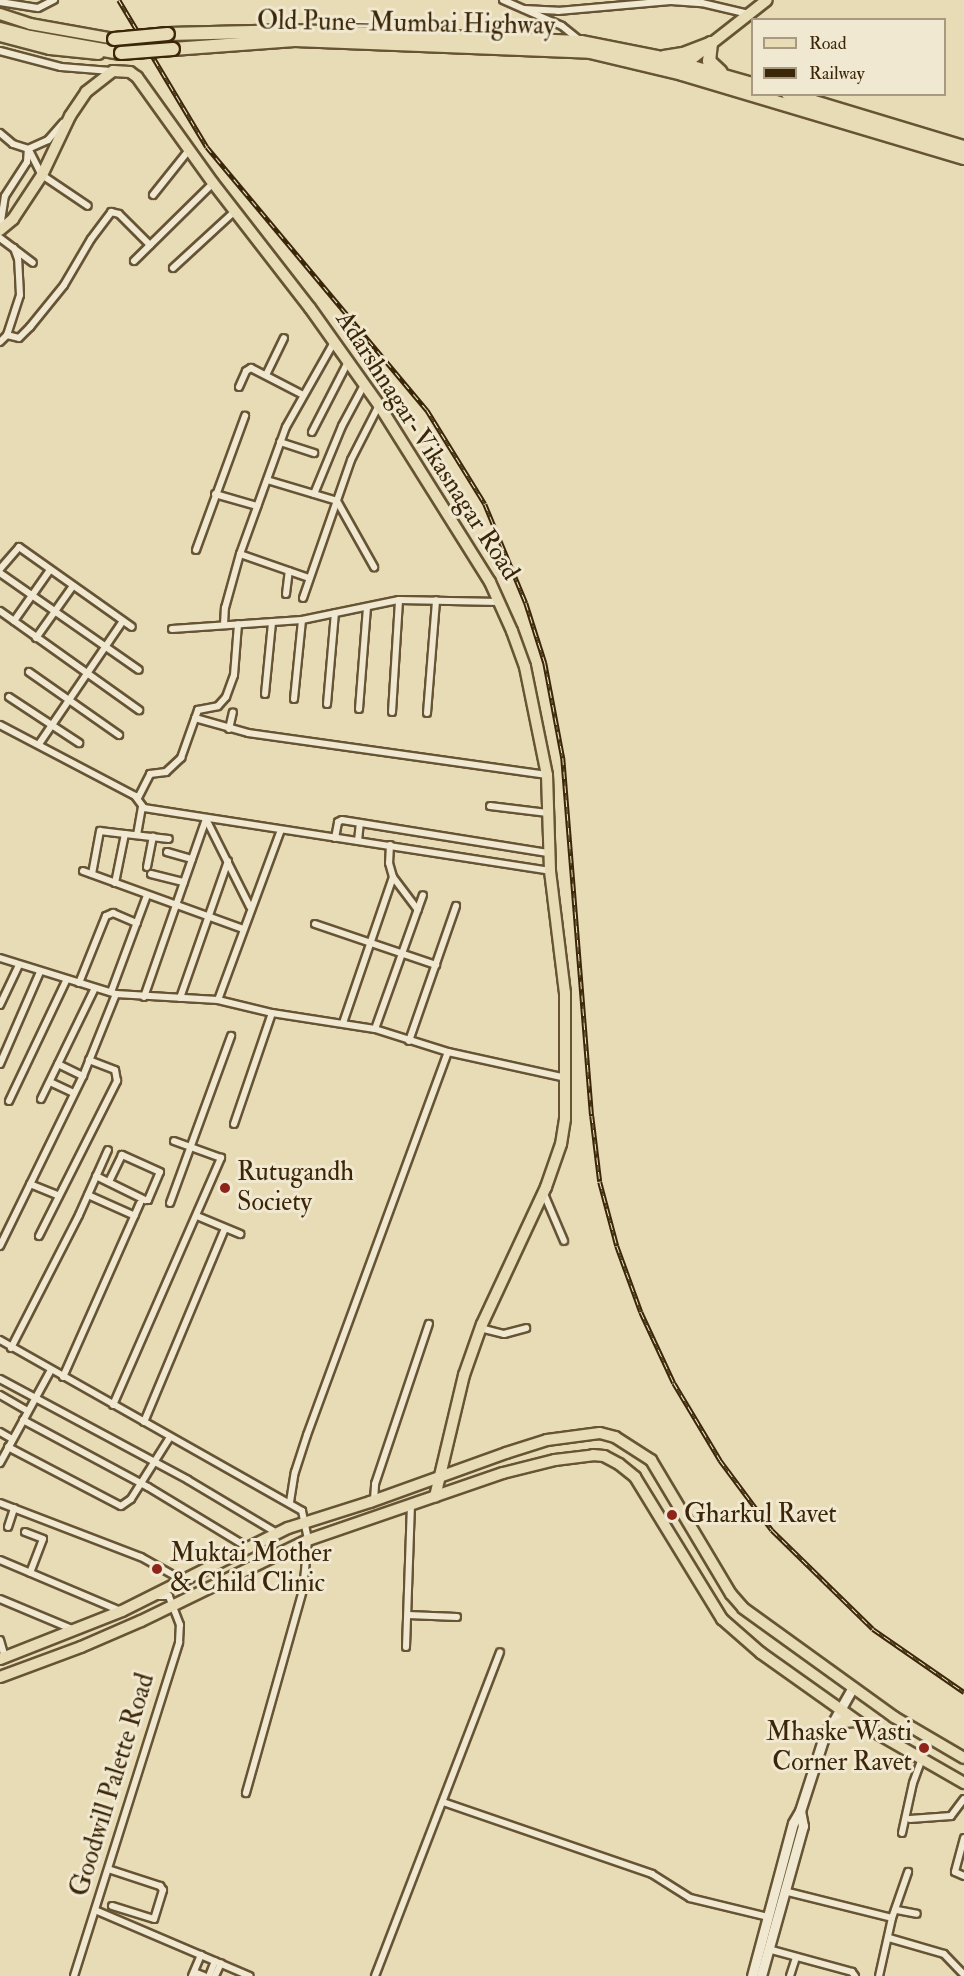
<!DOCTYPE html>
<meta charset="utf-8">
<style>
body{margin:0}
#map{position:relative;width:964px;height:1976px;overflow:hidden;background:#e8dcb7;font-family:"IM FELL Double Pica",serif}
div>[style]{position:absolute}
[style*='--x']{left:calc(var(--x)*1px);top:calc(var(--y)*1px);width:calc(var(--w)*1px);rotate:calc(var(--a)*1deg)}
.roads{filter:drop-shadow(2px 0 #665434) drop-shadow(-2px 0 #665434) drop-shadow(0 2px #665434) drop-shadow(0 -2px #665434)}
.street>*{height:6px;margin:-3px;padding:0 3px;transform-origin:3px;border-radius:3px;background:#f0e8d0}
.secondary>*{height:9px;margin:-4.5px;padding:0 4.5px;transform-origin:4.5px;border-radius:4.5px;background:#f0e8d0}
.primary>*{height:10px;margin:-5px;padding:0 5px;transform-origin:5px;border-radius:5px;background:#e8dcb7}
.highway>*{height:12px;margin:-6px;padding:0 6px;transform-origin:6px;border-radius:6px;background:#e8dcb7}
.rail>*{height:4.5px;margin-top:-2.25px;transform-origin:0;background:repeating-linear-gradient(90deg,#f0e8d0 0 7px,#3b2608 0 14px);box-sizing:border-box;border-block:2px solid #3b2608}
.bridges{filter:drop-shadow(2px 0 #3b2608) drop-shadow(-2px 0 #3b2608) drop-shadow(0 2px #3b2608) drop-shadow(0 -2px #3b2608)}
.highway-bridge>*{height:12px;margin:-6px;padding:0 6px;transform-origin:6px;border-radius:6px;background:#e8dcb7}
.dots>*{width:16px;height:16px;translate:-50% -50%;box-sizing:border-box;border:3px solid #f0e8d0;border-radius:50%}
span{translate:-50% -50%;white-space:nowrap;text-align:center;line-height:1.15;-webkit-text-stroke:6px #f0e8d0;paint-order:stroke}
.street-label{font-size:26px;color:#3b2608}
.poi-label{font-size:26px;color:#3b2608}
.left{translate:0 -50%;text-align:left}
.right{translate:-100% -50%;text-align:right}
.legend{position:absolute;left:751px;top:18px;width:195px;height:78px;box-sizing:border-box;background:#f0e8d0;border:2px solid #a89a80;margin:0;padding:8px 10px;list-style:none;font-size:18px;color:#3b2608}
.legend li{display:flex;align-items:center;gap:12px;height:30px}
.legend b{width:30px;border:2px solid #a89a80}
</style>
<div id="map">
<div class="roads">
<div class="street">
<div style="--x:503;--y:0;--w:64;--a:23.8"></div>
<div style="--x:562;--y:26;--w:22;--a:39"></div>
<div style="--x:0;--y:2;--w:38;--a:9"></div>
<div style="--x:38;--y:8;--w:18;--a:-27"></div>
<div style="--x:524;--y:9;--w:34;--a:3"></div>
<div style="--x:558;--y:11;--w:113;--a:-5.1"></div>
<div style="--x:671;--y:1;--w:31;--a:4"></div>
<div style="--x:702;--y:3;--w:48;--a:13.2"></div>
<div style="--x:0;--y:51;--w:63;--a:14.7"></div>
<div style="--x:61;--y:67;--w:50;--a:4.6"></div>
<div style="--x:0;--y:133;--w:17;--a:40"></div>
<div style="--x:13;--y:144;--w:16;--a:18"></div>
<div style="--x:28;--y:149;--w:22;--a:-24"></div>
<div style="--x:48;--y:140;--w:23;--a:-49"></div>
<div style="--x:29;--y:150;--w:28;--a:63"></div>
<div style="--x:42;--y:175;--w:55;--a:34"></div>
<div style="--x:153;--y:195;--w:58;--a:-51.3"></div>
<div style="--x:0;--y:227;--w:31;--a:-81"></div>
<div style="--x:5;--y:196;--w:40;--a:-57.1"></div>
<div style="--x:27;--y:162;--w:13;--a:-86"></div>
<div style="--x:0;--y:238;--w:41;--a:37.1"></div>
<div style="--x:134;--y:261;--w:111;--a:-44.6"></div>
<div style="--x:173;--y:268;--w:84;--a:-42.6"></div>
<div style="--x:7;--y:335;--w:42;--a:-72"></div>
<div style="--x:20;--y:295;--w:36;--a:-93"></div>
<div style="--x:18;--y:259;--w:12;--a:-110"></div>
<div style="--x:0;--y:342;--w:10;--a:-45"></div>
<div style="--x:7;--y:335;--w:12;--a:14"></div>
<div style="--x:19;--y:338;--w:16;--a:-45"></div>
<div style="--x:30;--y:327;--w:54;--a:-51"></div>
<div style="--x:64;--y:285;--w:53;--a:-59.6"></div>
<div style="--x:91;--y:239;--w:34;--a:-53"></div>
<div style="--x:111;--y:212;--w:8;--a:14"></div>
<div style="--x:119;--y:214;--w:44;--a:45"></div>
<div style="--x:266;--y:375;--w:41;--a:-64.1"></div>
<div style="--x:239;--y:387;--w:17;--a:-66"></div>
<div style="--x:246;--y:371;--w:6;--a:-31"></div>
<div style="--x:251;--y:368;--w:59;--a:27.4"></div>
<div style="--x:312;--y:432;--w:79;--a:-62.8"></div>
<div style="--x:280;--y:442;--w:36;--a:18"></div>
<div style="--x:267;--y:480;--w:73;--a:16.7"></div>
<div style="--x:337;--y:501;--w:76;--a:60.7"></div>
<div style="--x:215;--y:494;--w:44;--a:15.9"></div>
<div style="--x:314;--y:494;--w:74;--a:-67.6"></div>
<div style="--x:342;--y:426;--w:47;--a:-61.8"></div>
<div style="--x:196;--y:550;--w:143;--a:-69.9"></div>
<div style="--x:240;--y:554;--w:73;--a:19.2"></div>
<div style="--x:0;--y:569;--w:29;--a:-49"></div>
<div style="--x:19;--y:547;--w:138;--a:35.3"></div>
<div style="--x:0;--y:573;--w:169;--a:34.9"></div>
<div style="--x:286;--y:594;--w:23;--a:-83"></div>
<div style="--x:303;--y:598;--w:146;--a:-70.8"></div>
<div style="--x:351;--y:460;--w:62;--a:-63"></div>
<div style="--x:0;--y:611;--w:171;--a:35.5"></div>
<div style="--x:14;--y:621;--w:62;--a:-54.8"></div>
<div style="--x:224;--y:625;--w:17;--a:-87"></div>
<div style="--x:225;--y:608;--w:56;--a:-74.5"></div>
<div style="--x:240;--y:554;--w:135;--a:-70.1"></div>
<div style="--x:286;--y:427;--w:98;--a:-60.5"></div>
<div style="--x:172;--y:629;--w:130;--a:-4"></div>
<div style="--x:302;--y:620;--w:99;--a:-11.7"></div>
<div style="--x:399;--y:600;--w:101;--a:1.1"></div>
<div style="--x:36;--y:638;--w:64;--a:-54.6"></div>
<div style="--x:29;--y:672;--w:110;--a:35"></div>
<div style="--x:265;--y:694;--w:72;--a:-84.4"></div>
<div style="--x:9;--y:697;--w:84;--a:33.3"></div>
<div style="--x:294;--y:699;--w:79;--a:-84.2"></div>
<div style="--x:327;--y:704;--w:91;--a:-85"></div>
<div style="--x:359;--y:709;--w:102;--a:-85.5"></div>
<div style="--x:392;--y:712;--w:112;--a:-86.4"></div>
<div style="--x:427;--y:713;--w:113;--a:-85.4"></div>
<div style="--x:195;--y:718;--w:55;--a:15.8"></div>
<div style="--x:248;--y:733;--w:302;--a:8"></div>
<div style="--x:0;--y:725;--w:153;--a:27.7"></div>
<div style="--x:135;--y:796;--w:15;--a:53"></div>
<div style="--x:144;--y:808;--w:411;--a:8.8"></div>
<div style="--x:229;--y:729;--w:17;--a:-77"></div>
<div style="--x:39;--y:744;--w:149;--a:-55.7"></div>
<div style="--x:138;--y:798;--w:27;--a:-63"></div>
<div style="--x:150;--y:774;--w:16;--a:-7"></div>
<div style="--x:166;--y:772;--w:21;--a:-43"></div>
<div style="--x:181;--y:758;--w:51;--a:-70.5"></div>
<div style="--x:198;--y:710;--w:20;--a:-11"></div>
<div style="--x:218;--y:706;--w:12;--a:-48"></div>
<div style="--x:226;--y:697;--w:23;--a:-70"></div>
<div style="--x:234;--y:675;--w:51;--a:-85.5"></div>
<div style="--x:490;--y:806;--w:58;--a:6.9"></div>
<div style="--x:206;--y:819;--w:98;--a:63.4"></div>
<div style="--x:137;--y:835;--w:28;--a:-80"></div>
<div style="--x:335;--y:838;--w:16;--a:-79"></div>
<div style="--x:338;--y:822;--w:4;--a:-27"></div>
<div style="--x:342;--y:820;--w:210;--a:9.1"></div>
<div style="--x:358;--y:841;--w:18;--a:-84"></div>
<div style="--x:390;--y:845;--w:18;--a:93"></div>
<div style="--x:389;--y:863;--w:15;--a:74"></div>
<div style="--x:393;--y:877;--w:41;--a:52.9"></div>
<div style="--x:167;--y:852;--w:26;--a:16"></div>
<div style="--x:147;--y:867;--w:31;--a:-79"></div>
<div style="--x:83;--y:871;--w:170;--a:19.9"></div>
<div style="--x:92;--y:874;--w:44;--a:-79.5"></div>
<div style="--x:100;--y:831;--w:25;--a:7"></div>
<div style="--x:151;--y:874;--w:34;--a:14"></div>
<div style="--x:115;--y:883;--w:50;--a:-78.5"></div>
<div style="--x:125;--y:834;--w:44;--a:6.5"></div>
<div style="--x:315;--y:924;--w:128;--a:18.7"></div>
<div style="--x:0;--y:958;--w:121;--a:17.2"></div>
<div style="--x:116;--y:994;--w:102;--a:3.4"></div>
<div style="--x:218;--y:1000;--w:56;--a:13.5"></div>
<div style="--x:272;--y:1013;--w:104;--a:8.8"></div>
<div style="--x:375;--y:1029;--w:77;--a:17.5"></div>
<div style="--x:448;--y:1052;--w:121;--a:12.4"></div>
<div style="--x:79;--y:983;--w:72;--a:-68.1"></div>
<div style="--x:106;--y:916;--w:8;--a:-23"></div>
<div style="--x:113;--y:913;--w:26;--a:23"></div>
<div style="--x:111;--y:992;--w:103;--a:-69.6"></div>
<div style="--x:144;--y:997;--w:188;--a:-70.8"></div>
<div style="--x:180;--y:998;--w:145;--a:-70.7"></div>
<div style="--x:218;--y:1000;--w:181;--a:-69.7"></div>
<div style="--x:0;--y:1005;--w:44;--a:-64.6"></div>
<div style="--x:343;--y:1023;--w:154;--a:-71.1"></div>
<div style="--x:375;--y:1029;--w:142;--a:-70.3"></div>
<div style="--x:409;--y:1041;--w:143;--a:-70.8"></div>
<div style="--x:0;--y:1064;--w:100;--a:-66.5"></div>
<div style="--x:58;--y:1064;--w:28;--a:26"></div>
<div style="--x:50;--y:1082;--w:26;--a:25"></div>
<div style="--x:41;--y:1099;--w:123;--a:-64.1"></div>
<div style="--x:9;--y:1101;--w:135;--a:-64.6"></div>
<div style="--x:234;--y:1124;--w:117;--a:-71.1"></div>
<div style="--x:96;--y:1176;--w:55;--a:26.1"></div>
<div style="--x:145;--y:1200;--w:3;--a:0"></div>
<div style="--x:148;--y:1200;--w:30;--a:-67"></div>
<div style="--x:160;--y:1172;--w:42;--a:-155.9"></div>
<div style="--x:122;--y:1155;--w:30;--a:116"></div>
<div style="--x:30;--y:1184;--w:31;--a:22"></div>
<div style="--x:544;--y:1194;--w:51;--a:66.9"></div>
<div style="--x:88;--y:1195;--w:51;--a:24.1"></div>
<div style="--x:170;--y:1203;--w:178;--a:-69.9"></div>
<div style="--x:197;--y:1216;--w:47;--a:22.7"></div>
<div style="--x:39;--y:1236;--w:174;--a:-63.3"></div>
<div style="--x:117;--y:1081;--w:11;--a:-100"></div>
<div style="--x:115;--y:1070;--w:28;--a:-159"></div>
<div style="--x:0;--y:1246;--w:189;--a:-64"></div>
<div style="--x:83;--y:1076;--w:88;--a:-68.1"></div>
<div style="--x:480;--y:1328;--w:25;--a:14"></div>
<div style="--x:504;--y:1334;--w:23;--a:-15"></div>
<div style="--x:0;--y:1340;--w:347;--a:29.5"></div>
<div style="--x:302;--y:1511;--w:30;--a:78"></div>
<div style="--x:308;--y:1540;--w:50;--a:95.7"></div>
<div style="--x:303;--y:1590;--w:211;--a:105.7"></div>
<div style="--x:11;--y:1348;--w:149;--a:-62.9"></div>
<div style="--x:79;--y:1215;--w:71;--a:-66"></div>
<div style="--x:63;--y:1377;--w:190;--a:-66.1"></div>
<div style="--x:0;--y:1379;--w:213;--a:28.2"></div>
<div style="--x:188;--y:1480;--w:104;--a:30.8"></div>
<div style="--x:0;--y:1395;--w:32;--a:30"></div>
<div style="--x:113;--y:1405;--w:270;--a:-66.4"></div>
<div style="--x:221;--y:1158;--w:50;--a:-160.1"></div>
<div style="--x:23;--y:1420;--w:142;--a:28.2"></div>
<div style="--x:148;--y:1487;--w:116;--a:31.2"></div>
<div style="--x:144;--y:1422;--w:210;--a:-67.3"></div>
<div style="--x:0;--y:1432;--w:14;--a:30"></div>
<div style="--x:8;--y:1447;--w:127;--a:27.6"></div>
<div style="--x:121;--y:1506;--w:12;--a:-35"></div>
<div style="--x:131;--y:1499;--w:73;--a:-57.8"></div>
<div style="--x:0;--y:1463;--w:106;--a:-61.3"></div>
<div style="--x:374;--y:1500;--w:16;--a:-86"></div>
<div style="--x:375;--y:1484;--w:169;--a:-71.4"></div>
<div style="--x:290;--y:1502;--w:30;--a:-81"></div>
<div style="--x:295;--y:1472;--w:39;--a:-72"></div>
<div style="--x:307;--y:1435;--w:408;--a:-69.8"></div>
<div style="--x:0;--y:1503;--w:151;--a:21"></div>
<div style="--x:141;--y:1557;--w:47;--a:29.3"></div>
<div style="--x:8;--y:1527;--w:20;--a:-72"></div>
<div style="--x:25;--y:1532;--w:19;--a:21"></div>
<div style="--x:43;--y:1539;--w:36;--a:111"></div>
<div style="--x:0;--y:1560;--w:131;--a:22.9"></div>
<div style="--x:0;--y:1599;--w:80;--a:22.7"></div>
<div style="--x:408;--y:1615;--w:49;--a:2.3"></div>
<div style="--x:0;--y:1640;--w:18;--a:74"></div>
<div style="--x:406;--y:1647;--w:141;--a:-88"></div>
<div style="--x:443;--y:1802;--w:221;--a:19"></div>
<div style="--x:652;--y:1874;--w:45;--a:32.3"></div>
<div style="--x:690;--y:1898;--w:80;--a:13.7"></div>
<div style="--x:910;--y:1819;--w:41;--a:-4.2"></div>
<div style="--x:951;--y:1816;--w:21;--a:-53"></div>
<div style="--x:902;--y:1833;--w:51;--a:-77.6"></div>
<div style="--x:913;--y:1783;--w:23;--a:-70"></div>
<div style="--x:964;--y:1838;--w:35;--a:105"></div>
<div style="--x:955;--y:1872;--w:10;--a:24"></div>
<div style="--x:108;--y:1869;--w:55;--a:18.1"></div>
<div style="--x:160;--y:1886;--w:5;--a:53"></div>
<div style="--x:163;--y:1890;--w:30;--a:107"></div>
<div style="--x:154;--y:1919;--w:44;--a:-162.8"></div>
<div style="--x:784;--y:1891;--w:111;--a:14"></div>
<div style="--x:892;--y:1918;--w:59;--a:102.6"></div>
<div style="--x:95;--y:1910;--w:168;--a:23.1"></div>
<div style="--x:897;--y:1910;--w:20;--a:11"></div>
<div style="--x:892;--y:1918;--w:49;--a:-70.8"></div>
<div style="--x:889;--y:1938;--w:57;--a:16.2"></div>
<div style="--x:944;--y:1954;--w:29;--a:46"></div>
<div style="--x:768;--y:1949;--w:87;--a:15.3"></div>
<div style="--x:852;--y:1972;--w:5;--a:53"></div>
<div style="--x:194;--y:1972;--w:11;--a:22"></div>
<div style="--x:74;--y:1976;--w:350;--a:-72.5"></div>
<div style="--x:179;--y:1642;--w:17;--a:-87"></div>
<div style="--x:180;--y:1625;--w:31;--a:-111"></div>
<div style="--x:169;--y:1596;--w:11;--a:180"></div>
<div style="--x:192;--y:1976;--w:23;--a:-67"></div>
<div style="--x:209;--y:1976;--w:16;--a:-68"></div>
<div style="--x:215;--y:1976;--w:14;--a:-65"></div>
<div style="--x:375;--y:1976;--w:347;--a:-68.9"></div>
<div style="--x:790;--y:1976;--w:19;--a:-72"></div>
</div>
<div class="secondary">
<div style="--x:752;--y:1976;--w:158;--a:-75"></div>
<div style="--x:793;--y:1823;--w:14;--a:-60"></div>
<div style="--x:800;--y:1811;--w:75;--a:-72.1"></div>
<div style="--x:823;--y:1740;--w:61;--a:-60.5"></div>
<div style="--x:761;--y:1976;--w:156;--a:-74.4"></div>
<div style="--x:803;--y:1826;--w:15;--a:-101"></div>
</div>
<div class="primary">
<div style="--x:0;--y:14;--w:32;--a:18"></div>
<div style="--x:30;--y:24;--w:85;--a:10.1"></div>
<div style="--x:0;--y:36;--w:52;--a:14.6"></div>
<div style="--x:50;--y:49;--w:49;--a:5.8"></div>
<div style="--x:683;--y:70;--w:5;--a:-79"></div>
<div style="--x:684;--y:65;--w:105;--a:-38.1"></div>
<div style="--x:0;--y:230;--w:17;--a:-40"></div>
<div style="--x:13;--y:219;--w:53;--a:-56.6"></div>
<div style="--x:42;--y:175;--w:65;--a:-64.6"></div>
<div style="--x:70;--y:116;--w:29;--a:-56"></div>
<div style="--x:86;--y:92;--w:34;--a:-38"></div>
<div style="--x:113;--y:71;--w:17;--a:3"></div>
<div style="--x:130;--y:72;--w:9;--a:36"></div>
<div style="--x:137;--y:77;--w:130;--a:54.4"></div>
<div style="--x:213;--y:183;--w:158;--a:52.2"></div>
<div style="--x:310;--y:308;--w:119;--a:54.6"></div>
<div style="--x:379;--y:405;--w:209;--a:57.9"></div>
<div style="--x:490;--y:582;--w:54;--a:65.8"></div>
<div style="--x:512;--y:631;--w:38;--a:70"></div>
<div style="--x:525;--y:667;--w:110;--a:78.5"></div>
<div style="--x:547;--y:775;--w:96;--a:88.2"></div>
<div style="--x:550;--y:871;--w:123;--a:83"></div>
<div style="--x:565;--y:993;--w:126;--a:90"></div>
<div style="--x:565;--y:1119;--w:25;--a:99"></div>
<div style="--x:561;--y:1144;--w:46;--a:109.2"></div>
<div style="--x:546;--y:1187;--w:151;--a:115"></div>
<div style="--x:482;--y:1324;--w:54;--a:109.4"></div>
<div style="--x:464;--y:1375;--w:125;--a:103.4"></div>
<div style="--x:0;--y:1659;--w:131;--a:-21.5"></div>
<div style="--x:122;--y:1611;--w:186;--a:-26.6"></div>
<div style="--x:288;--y:1528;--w:86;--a:-17.6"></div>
<div style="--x:370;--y:1502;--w:145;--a:-19.8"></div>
<div style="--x:506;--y:1453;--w:43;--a:-17.6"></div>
<div style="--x:547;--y:1440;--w:53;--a:-7.5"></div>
<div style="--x:600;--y:1433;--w:16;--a:15"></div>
<div style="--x:615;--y:1437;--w:43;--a:32.6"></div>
<div style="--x:651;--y:1460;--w:156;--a:59.2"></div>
<div style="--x:731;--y:1594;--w:18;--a:49"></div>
<div style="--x:743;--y:1608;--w:186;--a:35.8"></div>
<div style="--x:894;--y:1717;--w:81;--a:30.4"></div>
<div style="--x:0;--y:1677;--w:86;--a:-20.3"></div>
<div style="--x:81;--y:1647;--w:65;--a:-23.4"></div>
<div style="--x:141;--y:1621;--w:186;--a:-25.9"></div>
<div style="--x:308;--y:1540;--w:206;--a:-19"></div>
<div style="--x:503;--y:1473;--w:54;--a:-14"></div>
<div style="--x:555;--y:1460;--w:38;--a:-7"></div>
<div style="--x:593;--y:1455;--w:11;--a:5"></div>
<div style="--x:604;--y:1456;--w:17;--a:28"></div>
<div style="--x:619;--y:1464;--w:21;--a:39"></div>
<div style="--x:635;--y:1477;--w:167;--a:58.5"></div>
<div style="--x:722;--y:1619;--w:52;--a:41.1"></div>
<div style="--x:761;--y:1653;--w:123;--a:35.4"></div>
<div style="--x:861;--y:1724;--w:119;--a:29.8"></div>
<div style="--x:829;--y:1729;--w:16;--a:-27"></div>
<div style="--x:843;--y:1722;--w:13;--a:-4"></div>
</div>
<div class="highway">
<div style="--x:0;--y:29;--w:31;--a:15"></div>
<div style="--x:30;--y:37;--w:92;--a:10"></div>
<div style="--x:168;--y:34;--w:126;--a:-1.4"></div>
<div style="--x:294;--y:31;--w:287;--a:2.2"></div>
<div style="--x:581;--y:42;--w:77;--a:11.2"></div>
<div style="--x:657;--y:57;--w:99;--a:15.9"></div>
<div style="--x:711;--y:43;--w:18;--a:96"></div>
<div style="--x:709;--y:61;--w:16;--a:43"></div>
<div style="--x:173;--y:49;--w:122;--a:-4.2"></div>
<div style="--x:295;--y:40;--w:295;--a:2.3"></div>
<div style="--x:590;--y:52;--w:95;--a:13.4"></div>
<div style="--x:682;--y:74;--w:294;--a:16.6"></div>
<div style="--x:664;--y:57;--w:19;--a:-9"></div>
<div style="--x:683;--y:54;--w:30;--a:-21"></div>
<div style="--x:788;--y:94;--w:184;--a:16.8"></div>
</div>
</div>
<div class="rail">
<div style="--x:119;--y:0;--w:171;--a:59.1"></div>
<div style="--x:207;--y:147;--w:343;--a:50.1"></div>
<div style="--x:427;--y:410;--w:110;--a:58.3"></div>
<div style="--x:485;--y:504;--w:107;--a:67.5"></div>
<div style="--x:526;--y:603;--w:63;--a:72.4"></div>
<div style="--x:545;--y:663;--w:97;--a:79.3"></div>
<div style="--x:563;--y:758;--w:359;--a:85.4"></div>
<div style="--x:592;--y:1116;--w:66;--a:83.1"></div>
<div style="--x:600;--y:1182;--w:66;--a:75.1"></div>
<div style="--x:617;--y:1246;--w:70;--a:70"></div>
<div style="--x:641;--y:1312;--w:78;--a:65.1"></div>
<div style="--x:674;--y:1383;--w:90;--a:59.1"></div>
<div style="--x:720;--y:1460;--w:87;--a:53.4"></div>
<div style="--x:772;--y:1530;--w:141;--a:44.4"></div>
<div style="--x:873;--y:1629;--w:111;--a:34.7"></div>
</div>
<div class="bridges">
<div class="highway-bridge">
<div style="--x:114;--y:39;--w:54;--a:-5.3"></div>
<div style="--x:121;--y:53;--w:52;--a:-4.4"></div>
</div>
</div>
<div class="dots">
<div style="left:225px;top:1188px;background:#8f2418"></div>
<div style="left:672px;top:1515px;background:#8f2418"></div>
<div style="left:157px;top:1569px;background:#8f2418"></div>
<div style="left:924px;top:1748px;background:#8f2418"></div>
</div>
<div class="street-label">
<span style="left:406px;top:24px;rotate:1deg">Old Pune–Mumbai Highway</span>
<span style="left:427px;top:446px;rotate:57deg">Adarshnagar-Vikasnagar Road</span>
<span style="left:113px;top:1785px;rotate:-73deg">Goodwill Palette Road</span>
</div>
<div class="poi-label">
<span class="left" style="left:237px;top:1188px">Rutugandh<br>Society</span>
<span class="left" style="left:684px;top:1515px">Gharkul Ravet</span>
<span class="left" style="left:170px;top:1569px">Muktai Mother<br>&amp; Child Clinic</span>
<span class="right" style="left:912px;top:1748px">Mhaske Wasti<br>Corner Ravet</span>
</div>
<ul class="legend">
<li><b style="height:8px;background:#e8dcb7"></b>Road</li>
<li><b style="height:8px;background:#3b2608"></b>Railway</li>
</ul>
</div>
